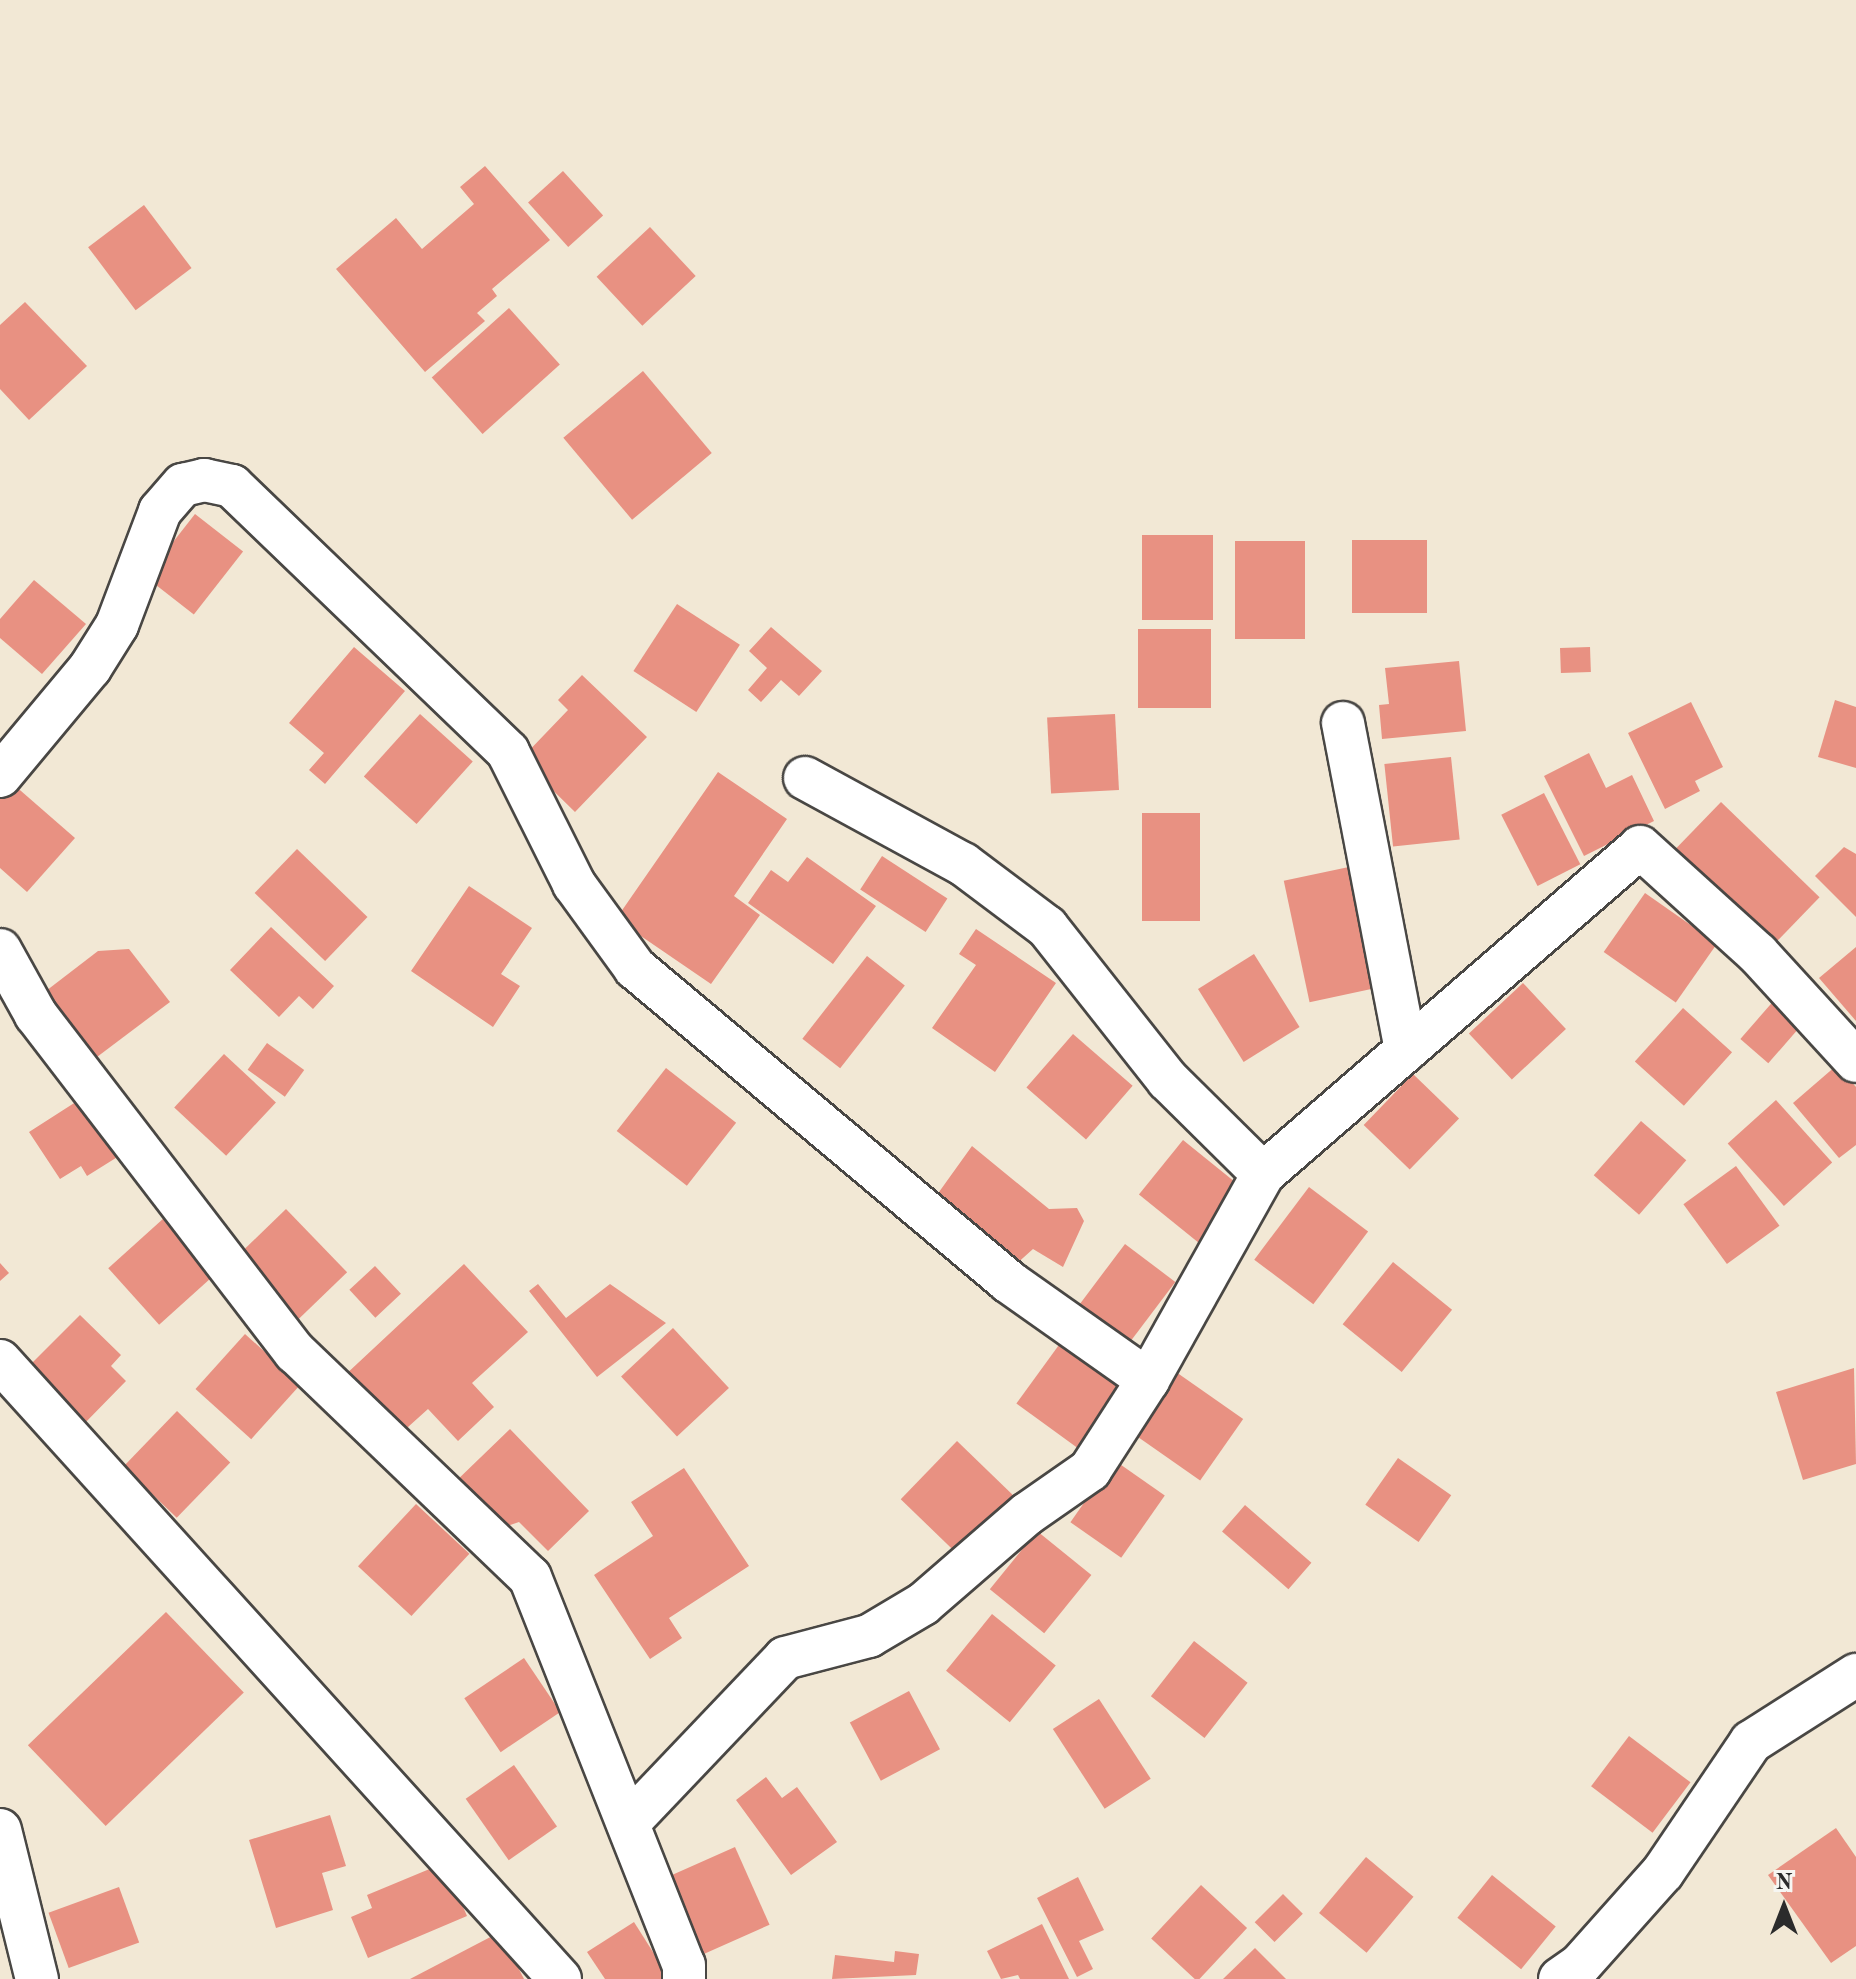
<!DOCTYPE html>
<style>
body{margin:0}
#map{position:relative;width:1856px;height:1979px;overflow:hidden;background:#f2e8d5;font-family:"Old Standard TT",serif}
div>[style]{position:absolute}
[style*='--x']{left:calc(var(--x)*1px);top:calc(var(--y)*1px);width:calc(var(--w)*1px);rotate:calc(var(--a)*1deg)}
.building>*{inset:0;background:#e89182;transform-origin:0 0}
.roads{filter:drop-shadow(2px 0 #494744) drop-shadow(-2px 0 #494744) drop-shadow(0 2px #494744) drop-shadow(0 -2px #494744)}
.minor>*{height:42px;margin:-21px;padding:0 21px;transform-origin:21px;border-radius:21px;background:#fff}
span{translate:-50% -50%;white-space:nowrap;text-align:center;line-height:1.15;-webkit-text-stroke:7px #f6f6f2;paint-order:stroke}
.north{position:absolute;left:1744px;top:1867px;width:80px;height:80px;-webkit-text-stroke:6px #f6f6f2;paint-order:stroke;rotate:0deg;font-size:22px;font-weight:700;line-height:32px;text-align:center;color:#2b2b2b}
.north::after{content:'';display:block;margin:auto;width:28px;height:36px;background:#2b2b2b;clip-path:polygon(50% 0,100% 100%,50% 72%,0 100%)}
</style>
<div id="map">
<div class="building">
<div style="clip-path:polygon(485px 166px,550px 240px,492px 289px,497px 296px,477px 313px,485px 321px,425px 372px,336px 269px,396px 218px,422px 249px,474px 204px,460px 187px)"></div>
<div style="left:563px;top:171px;width:60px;height:47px;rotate:48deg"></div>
<div style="left:144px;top:205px;width:79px;height:70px;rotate:53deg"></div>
<div style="left:650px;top:227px;width:67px;height:73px;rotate:47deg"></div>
<div style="clip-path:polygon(25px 302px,87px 366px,29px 420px,0 389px,0 325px)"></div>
<div style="left:509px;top:308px;width:76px;height:104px;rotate:48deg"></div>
<div style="left:643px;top:371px;width:107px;height:104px;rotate:50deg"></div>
<div style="left:195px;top:514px;width:61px;height:80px;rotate:38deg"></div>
<div style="left:1142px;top:535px;width:71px;height:85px"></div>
<div style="left:1352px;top:540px;width:75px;height:73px"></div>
<div style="left:1235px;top:541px;width:70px;height:98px"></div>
<div style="clip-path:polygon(34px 580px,86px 624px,42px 674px,0 638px,0 619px)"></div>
<div style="left:677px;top:604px;width:75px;height:80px;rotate:33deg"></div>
<div style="clip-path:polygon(771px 627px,822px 671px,799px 696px,781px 680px,761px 702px,748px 690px,767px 668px,749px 651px)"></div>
<div style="left:1138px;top:629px;width:73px;height:79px"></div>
<div style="clip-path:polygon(354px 647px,405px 691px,325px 784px,309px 770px,324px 753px,289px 723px)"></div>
<div style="left:1590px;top:647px;width:25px;height:30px;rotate:88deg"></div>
<div style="clip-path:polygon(1459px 661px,1466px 731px,1382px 739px,1379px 705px,1389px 704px,1385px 668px)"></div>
<div style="clip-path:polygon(582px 675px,647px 737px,575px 812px,521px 759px,568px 710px,558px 700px)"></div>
<div style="clip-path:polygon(1835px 700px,1856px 707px,1856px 768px,1818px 757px)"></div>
<div style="clip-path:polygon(1691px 702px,1723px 767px,1695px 781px,1700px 791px,1665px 809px,1628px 733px)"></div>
<div style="left:420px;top:714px;width:71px;height:84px;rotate:42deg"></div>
<div style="left:1115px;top:714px;width:76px;height:68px;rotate:87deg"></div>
<div style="clip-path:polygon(1589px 753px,1606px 788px,1632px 775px,1654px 821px,1584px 856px,1544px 776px)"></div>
<div style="left:1451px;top:757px;width:83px;height:67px;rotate:84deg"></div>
<div style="clip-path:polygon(718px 772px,787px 819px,734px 896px,760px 915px,711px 984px,616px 919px)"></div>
<div style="clip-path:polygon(13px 784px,75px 838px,27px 892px,0 868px,0 799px)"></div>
<div style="left:1544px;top:793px;width:80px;height:48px;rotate:63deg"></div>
<div style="left:1721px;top:802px;width:137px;height:78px;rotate:44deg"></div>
<div style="left:1142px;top:813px;width:58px;height:108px"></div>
<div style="clip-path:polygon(1844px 847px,1856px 854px,1856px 917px,1815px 876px)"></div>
<div style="left:297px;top:849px;width:98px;height:61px;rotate:44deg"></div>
<div style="left:882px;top:856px;width:78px;height:40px;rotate:33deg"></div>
<div style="clip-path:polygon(807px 857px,876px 906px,833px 964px,748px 903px,771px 870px,788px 882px)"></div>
<div style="left:1363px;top:864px;width:124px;height:81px;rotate:78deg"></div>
<div style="clip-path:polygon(469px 886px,532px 928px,501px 974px,520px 986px,493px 1027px,411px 971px)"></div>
<div style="left:1645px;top:893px;width:88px;height:72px;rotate:35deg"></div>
<div style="clip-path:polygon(271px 927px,334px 986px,313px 1009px,299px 996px,279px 1017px,230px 970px)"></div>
<div style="clip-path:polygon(976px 929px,1056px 983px,995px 1072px,932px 1028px,976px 965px,959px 954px)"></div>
<div style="clip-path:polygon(1856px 947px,1856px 1021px,1819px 978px)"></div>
<div style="clip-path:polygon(129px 949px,170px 1002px,93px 1060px,42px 994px,98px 951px)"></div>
<div style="left:1254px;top:954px;width:86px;height:66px;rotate:58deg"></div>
<div style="left:867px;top:956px;width:48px;height:105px;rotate:38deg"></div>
<div style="left:1523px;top:983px;width:63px;height:74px;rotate:47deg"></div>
<div style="left:1783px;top:990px;width:37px;height:65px;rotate:41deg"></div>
<div style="left:1683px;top:1008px;width:66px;height:72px;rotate:42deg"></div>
<div style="left:1073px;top:1034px;width:79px;height:71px;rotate:41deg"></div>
<div style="left:267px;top:1043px;width:46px;height:33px;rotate:36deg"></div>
<div style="left:224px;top:1054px;width:71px;height:73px;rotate:43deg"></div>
<div style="clip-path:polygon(1837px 1065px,1856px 1087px,1856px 1145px,1839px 1158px,1793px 1103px)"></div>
<div style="left:666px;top:1068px;width:89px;height:80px;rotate:38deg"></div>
<div style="left:1413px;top:1074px;width:64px;height:71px;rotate:44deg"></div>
<div style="clip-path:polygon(82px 1098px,119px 1156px,87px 1176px,81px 1166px,60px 1179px,29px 1132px)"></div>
<div style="left:1776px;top:1100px;width:84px;height:65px;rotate:48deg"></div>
<div style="left:1641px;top:1121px;width:60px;height:72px;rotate:41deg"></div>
<div style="left:1183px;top:1140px;width:80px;height:70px;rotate:39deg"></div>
<div style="clip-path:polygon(972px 1146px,1049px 1209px,1077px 1208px,1084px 1221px,1063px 1267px,1033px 1249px,1014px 1266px,934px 1199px)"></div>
<div style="left:1736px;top:1166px;width:74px;height:65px;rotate:54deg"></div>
<div style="left:1309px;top:1187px;width:74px;height:91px;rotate:37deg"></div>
<div style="left:286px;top:1209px;width:88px;height:67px;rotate:46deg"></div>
<div style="left:164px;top:1218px;width:76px;height:75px;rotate:48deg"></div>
<div style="left:1125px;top:1244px;width:63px;height:75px;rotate:37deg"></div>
<div style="left:1393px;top:1262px;width:76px;height:80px;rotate:39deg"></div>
<div style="clip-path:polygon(0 1263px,9px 1273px,0 1281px)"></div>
<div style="clip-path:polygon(464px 1264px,528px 1332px,472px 1383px,494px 1407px,458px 1441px,428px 1409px,398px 1436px,343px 1377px)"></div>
<div style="left:375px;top:1266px;width:38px;height:35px;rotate:47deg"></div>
<div style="clip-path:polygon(538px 1284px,566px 1318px,610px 1284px,666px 1323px,597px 1377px,529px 1291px)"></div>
<div style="clip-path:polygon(80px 1315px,121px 1355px,111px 1366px,126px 1381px,82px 1426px,25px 1370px)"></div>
<div style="left:673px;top:1328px;width:82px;height:71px;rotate:47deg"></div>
<div style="left:245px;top:1334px;width:75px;height:74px;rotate:42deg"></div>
<div style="left:1064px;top:1338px;width:77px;height:81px;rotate:36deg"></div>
<div style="clip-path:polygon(1854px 1368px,1856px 1464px,1803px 1480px,1776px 1392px)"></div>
<div style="left:1176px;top:1372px;width:82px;height:75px;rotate:35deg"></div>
<div style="left:177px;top:1411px;width:74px;height:77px;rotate:44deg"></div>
<div style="clip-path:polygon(510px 1429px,589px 1511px,548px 1551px,519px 1522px,495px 1530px,452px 1485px)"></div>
<div style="left:957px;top:1441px;width:78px;height:81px;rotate:44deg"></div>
<div style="left:1398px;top:1458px;width:65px;height:57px;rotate:35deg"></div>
<div style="left:1114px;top:1460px;width:62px;height:76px;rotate:35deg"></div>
<div style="clip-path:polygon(684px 1468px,749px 1566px,669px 1618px,682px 1638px,650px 1659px,594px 1575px,653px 1536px,631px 1502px)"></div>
<div style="left:416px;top:1504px;width:73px;height:85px;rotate:43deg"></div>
<div style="left:1245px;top:1505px;width:88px;height:35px;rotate:41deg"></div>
<div style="left:1037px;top:1531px;width:70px;height:75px;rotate:39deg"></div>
<div style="left:166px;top:1612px;width:112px;height:192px;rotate:46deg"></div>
<div style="left:992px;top:1614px;width:82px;height:73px;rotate:39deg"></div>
<div style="left:1194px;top:1641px;width:68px;height:70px;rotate:38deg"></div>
<div style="left:524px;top:1658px;width:65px;height:72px;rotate:56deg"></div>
<div style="left:909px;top:1691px;width:66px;height:67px;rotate:62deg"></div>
<div style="left:1099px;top:1699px;width:95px;height:55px;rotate:57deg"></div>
<div style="left:1629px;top:1736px;width:77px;height:63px;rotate:37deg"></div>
<div style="left:514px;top:1765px;width:75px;height:59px;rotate:55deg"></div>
<div style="clip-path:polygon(766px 1777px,782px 1798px,797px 1787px,837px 1842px,791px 1875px,736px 1800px)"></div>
<div style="clip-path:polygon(330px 1815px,346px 1866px,322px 1873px,333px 1910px,276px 1928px,249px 1840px)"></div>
<div style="clip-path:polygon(1836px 1828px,1856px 1857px,1856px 1946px,1831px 1963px,1768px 1875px)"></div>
<div style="left:735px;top:1847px;width:85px;height:72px;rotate:66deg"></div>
<div style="left:1366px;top:1857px;width:62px;height:73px;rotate:40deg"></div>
<div style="clip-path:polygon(444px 1863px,467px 1916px,368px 1958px,351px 1917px,372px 1908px,367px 1895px)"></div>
<div style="left:1492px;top:1875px;width:82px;height:55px;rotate:39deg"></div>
<div style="clip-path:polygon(1078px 1877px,1104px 1930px,1079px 1941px,1093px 1969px,1077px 1977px,1037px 1898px)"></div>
<div style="left:1201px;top:1885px;width:63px;height:73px;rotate:43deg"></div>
<div style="left:119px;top:1887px;width:59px;height:75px;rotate:70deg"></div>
<div style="left:1283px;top:1894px;width:28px;height:40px;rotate:45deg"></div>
<div style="clip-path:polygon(634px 1922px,670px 1979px,605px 1979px,587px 1952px)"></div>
<div style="clip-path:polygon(1042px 1924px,1069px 1979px,1020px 1979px,1018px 1975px,1001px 1979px,987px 1951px)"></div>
<div style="clip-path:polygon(500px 1932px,524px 1979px,410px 1979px)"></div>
<div style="clip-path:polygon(1255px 1948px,1286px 1979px,1223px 1979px)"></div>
<div style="clip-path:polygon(895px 1951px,919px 1954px,916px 1975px,832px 1979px,835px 1955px,894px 1962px)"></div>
</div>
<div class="roads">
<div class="minor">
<div style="--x:1343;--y:723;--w:333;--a:79.1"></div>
<div style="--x:0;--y:776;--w:141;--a:-50.2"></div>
<div style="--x:90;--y:668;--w:51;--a:-57.9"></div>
<div style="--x:117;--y:625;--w:122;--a:-69.3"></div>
<div style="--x:160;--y:511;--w:35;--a:-49"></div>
<div style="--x:183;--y:485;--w:22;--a:-13"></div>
<div style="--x:204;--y:480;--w:29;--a:12"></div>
<div style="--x:232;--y:486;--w:383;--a:43.9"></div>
<div style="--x:508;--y:752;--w:148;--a:63.4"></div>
<div style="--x:574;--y:884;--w:104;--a:54"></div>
<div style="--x:635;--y:968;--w:488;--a:40"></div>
<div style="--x:1009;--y:1282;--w:170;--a:35.2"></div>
<div style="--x:805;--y:778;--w:180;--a:28.6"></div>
<div style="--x:963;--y:864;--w:105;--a:36.9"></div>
<div style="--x:1047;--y:927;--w:195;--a:51.7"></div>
<div style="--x:1168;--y:1080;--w:134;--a:44.7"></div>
<div style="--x:0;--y:950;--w:74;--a:61"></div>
<div style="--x:36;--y:1015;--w:425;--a:52.5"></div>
<div style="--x:295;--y:1352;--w:325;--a:43.8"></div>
<div style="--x:530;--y:1577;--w:417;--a:68.4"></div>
<div style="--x:684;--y:1965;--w:14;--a:90"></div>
<div style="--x:0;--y:1361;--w:834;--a:47.82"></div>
<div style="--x:629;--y:1822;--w:226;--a:-46.4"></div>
<div style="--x:785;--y:1658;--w:87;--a:-14.7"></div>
<div style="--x:869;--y:1636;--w:63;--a:-30.7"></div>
<div style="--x:923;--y:1604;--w:138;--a:-40.9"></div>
<div style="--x:1027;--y:1514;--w:77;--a:-34.9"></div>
<div style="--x:1090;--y:1470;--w:107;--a:-57.2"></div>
<div style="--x:1148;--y:1380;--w:236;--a:-60.8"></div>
<div style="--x:1263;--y:1174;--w:499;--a:-40.9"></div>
<div style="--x:1640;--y:847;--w:159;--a:42.2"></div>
<div style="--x:1758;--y:954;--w:145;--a:47.5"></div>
<div style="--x:0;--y:1830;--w:154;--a:76.1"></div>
<div style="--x:1560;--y:1979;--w:24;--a:-35"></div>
<div style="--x:1580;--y:1965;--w:125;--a:-48.3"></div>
<div style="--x:1663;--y:1872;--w:157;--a:-55.9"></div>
<div style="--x:1751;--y:1742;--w:125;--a:-32.5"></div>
</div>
</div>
<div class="north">N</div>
</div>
